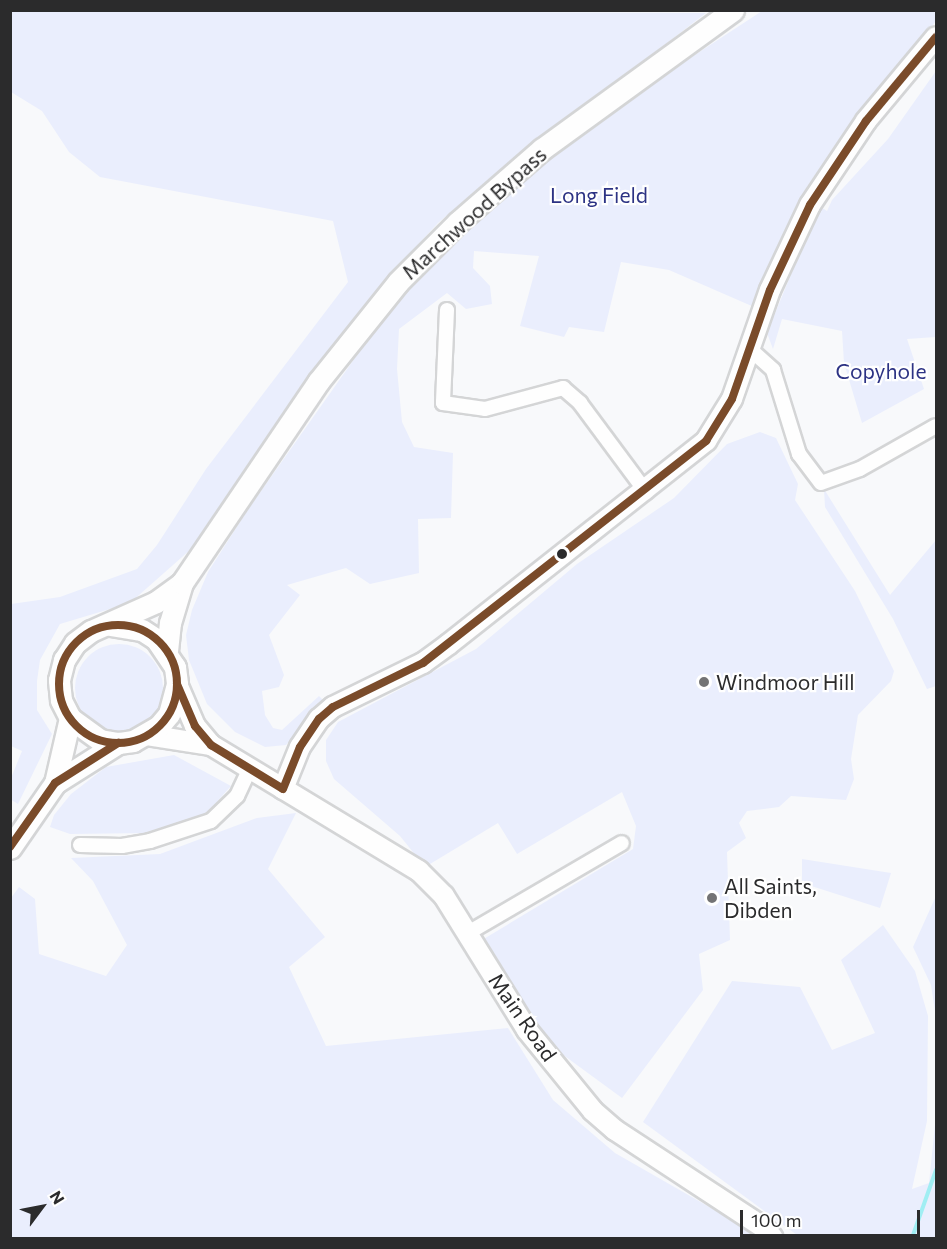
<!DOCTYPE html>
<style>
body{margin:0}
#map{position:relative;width:947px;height:1249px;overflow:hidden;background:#f8f9fb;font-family:Commissioner,sans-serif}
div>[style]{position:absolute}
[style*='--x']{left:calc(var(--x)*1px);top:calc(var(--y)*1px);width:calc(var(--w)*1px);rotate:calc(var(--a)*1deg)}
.green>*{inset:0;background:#eaeefd}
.round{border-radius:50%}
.stream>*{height:4px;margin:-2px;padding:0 2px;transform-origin:2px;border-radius:2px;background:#a0eef3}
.roads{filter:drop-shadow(2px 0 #d4d5d6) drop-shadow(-2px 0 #d4d5d6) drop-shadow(0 2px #d4d5d6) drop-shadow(0 -2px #d4d5d6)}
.street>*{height:14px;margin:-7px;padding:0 7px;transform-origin:7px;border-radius:7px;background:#fefefe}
.secondary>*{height:20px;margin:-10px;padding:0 10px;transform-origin:10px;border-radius:10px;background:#fefefe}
.primary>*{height:21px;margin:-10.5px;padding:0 10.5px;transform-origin:10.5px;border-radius:10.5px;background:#fefefe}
.bus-1>*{height:8px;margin:-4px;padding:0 4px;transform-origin:4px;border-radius:4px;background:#7a4b2a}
.bus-1>.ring{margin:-4px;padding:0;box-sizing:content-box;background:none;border:8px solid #7a4b2a;border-radius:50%}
.dots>*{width:16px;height:16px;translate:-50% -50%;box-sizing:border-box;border:3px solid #fff;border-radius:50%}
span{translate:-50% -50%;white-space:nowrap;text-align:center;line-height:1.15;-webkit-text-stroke:4.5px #fff;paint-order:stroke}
.park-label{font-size:21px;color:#2d3384}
.street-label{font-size:21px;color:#2b2b2c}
.poi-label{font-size:21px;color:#2b2b2c}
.left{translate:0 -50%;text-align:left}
.frame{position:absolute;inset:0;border:12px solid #2b2b2c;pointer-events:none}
.north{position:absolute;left:12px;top:1177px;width:60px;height:60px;-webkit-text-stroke:4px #fff;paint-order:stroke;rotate:58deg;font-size:16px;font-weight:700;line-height:24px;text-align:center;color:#2b2b2c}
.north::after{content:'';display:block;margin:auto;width:21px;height:27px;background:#2b2b2c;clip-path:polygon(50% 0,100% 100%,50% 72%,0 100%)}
.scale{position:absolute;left:740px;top:1210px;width:180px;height:27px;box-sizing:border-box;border:3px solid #2b2b2c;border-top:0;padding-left:8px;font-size:18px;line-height:21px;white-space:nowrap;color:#2b2b2c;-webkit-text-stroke:4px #fff;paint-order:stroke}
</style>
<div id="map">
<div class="green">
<div style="clip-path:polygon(149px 10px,706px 13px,480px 187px,438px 223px,390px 275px,190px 550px,130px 603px,60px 624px,40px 660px,37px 681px,37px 710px,52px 734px,18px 804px,10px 799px,11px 778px,22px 751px,11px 746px,11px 604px,60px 597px,137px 569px,157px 545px,206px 469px,348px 282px,333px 221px,100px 177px,69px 152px,42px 111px,11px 92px,10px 11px)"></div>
<div style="clip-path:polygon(762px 11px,936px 11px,936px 21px,851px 127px,789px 231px,754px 307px,669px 270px,621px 262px,604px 332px,569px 327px,564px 337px,520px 326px,539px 256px,474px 251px,473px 268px,490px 286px,492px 304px,466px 309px,447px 293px,399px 329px,397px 369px,402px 422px,414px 447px,453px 453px,451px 518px,418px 519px,419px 573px,370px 584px,346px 568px,287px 585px,300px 595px,269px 635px,284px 675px,279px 687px,262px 691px,265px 715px,273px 728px,282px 730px,319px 696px,324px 701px,286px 745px,265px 747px,235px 732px,207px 704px,189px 660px,186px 635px,192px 610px,208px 572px,247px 511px,405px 287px,500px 195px,565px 140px)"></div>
<div style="clip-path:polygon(936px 71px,936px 337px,907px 339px,924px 389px,862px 423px,844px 363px,842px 331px,782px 319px,773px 349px,767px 333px,819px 206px,827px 211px,832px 200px,888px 139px)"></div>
<div style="clip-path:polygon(760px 432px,776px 438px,798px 484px,795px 500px,855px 591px,894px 671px,891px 681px,858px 715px,851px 759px,854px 779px,846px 800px,791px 796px,779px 807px,747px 811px,739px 823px,746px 838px,727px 852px,730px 940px,699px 954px,703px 990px,622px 1098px,551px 1046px,482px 940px,633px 849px,636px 826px,622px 792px,517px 854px,498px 823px,425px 867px,400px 836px,334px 779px,326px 761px,326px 740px,338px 722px,476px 649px,577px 564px,674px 498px,727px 444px)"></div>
<div style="clip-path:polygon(824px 489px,890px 595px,936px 540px,936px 686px,927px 689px,893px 619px,825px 507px)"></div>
<div class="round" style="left:75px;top:644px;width:88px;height:88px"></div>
<div style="clip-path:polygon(174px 755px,231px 786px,207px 813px,150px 833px,70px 834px,50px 827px,54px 815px,71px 794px,106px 767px)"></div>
<div style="clip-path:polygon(296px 813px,268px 869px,325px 937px,289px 967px,326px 1046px,508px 1028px,553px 1100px,615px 1153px,725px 1216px,756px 1238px,11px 1238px,11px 898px,19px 887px,35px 899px,39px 954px,106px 976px,127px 945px,93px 881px,71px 858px,160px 854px,257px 818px)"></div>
<div style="clip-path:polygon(802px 859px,891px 873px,880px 908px,802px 883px)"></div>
<div style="clip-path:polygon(936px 896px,936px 1018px,931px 985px,913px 947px)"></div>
<div style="clip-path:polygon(883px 925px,915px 971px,928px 1016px,927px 1121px,912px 1189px,929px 1183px,936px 1115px,936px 1238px,801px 1238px,643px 1122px,732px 981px,800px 987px,832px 1050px,875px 1033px,841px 960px)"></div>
</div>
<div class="stream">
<div style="--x:912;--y:1238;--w:72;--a:-70.6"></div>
</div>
<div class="roads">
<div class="street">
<div style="--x:447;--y:310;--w:93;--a:92.5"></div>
<div style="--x:443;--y:403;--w:42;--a:8.1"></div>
<div style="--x:485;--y:409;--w:81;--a:-15.1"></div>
<div style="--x:563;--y:388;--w:23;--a:41"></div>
<div style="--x:580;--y:403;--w:111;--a:53.4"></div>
<div style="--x:751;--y:350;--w:30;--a:42"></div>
<div style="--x:773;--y:370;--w:88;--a:72.8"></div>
<div style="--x:799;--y:454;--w:36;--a:53"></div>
<div style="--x:821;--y:483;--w:41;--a:-19.7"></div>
<div style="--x:860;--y:469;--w:87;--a:-29.5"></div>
<div style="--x:80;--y:845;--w:42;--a:1.4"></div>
<div style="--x:122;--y:846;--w:28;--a:-10"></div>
<div style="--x:150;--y:841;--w:64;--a:-18.2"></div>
<div style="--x:211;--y:821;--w:36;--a:-44"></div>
<div style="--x:237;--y:796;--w:29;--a:-65"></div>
<div style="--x:468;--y:933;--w:178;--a:-30.3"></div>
</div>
<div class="secondary">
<div style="--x:177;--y:684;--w:46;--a:66.8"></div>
<div style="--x:195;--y:726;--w:25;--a:50"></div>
<div style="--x:211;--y:745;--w:243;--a:31.2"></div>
<div style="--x:419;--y:871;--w:35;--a:45"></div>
<div style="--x:444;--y:896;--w:158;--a:58.2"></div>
<div style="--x:527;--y:1030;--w:104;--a:50.8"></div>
<div style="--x:593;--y:1111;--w:29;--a:41"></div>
<div style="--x:615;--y:1130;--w:178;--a:33.3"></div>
<div style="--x:764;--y:1228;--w:13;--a:48"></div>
<div style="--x:147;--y:735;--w:65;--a:8.9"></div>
<div style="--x:283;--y:789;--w:45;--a:-68"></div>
<div style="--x:300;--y:747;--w:34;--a:-56"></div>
<div style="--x:319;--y:719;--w:18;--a:-41"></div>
<div style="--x:333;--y:707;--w:100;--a:-26.1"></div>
<div style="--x:423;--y:663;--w:32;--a:-36"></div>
<div style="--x:449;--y:644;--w:328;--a:-38.3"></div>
<div style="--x:706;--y:441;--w:49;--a:-58.2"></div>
<div style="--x:732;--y:399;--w:115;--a:-70.8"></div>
<div style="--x:770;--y:290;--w:94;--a:-64.8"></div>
<div style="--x:810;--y:205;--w:101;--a:-56.3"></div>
<div style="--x:866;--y:121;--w:109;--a:-50.2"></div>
</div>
<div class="primary">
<div style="--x:110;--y:625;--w:32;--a:9"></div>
<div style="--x:142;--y:630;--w:17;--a:33"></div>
<div style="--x:156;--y:639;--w:34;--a:56"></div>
<div style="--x:175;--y:667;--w:17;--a:83"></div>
<div style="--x:177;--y:684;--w:31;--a:105"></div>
<div style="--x:169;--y:714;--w:16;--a:130"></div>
<div style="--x:159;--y:726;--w:30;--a:150"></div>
<div style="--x:133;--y:741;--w:15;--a:172"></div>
<div style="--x:118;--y:743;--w:18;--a:-171"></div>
<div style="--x:100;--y:740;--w:37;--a:-144"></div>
<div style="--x:70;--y:718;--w:20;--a:-117"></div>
<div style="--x:61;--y:700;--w:20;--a:-96"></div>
<div style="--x:59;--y:680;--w:21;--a:-76"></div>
<div style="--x:64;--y:660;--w:20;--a:-57"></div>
<div style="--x:75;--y:643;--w:20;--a:-37"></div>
<div style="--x:91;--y:631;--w:71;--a:-24"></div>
<div style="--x:156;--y:602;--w:32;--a:-36"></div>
<div style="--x:167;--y:651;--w:28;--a:-84"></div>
<div style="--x:170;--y:623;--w:42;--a:-73.3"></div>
<div style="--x:182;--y:583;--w:243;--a:-55.9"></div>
<div style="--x:318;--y:382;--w:128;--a:-51.3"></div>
<div style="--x:398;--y:282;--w:85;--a:-45"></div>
<div style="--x:458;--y:222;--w:111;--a:-41"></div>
<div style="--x:542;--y:149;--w:236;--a:-36"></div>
<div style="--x:55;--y:783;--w:67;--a:-77"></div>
<div style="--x:10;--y:848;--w:79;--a:-55.3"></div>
<div style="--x:55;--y:783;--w:75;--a:-32.4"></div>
</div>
</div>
<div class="bus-1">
<div class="ring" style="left:59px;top:625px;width:110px;height:110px"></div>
<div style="--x:177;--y:684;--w:46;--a:66.8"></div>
<div style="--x:195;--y:726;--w:25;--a:50"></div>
<div style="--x:211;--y:745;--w:84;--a:31.4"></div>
<div style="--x:283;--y:789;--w:45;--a:-68"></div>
<div style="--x:300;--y:747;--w:34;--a:-56"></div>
<div style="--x:319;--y:719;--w:18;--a:-41"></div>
<div style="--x:333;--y:707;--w:100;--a:-26.1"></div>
<div style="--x:423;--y:663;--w:360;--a:-38.1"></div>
<div style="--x:706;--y:441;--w:49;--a:-58.2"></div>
<div style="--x:732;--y:399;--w:115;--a:-70.8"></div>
<div style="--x:770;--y:290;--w:94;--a:-64.8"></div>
<div style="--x:810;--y:205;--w:101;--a:-56.3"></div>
<div style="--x:866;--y:121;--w:109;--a:-50.2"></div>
<div style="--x:10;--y:847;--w:78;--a:-54.9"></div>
<div style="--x:55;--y:783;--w:75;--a:-32.4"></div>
</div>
<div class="dots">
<div style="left:562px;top:554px;background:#2b2b2c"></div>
<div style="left:704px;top:682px;background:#737374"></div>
<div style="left:712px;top:898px;background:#737374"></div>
</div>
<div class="park-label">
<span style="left:599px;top:195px">Long Field</span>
<span style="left:881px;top:371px">Copyhole</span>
</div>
<div class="street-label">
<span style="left:474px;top:213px;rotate:-42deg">Marchwood Bypass</span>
<span style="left:523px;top:1017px;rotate:55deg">Main Road</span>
</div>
<div class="poi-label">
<span class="left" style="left:716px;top:682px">Windmoor Hill</span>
<span class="left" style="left:724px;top:898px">All Saints,<br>Dibden</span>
</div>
<div class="frame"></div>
<div class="north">N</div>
<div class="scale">100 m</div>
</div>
